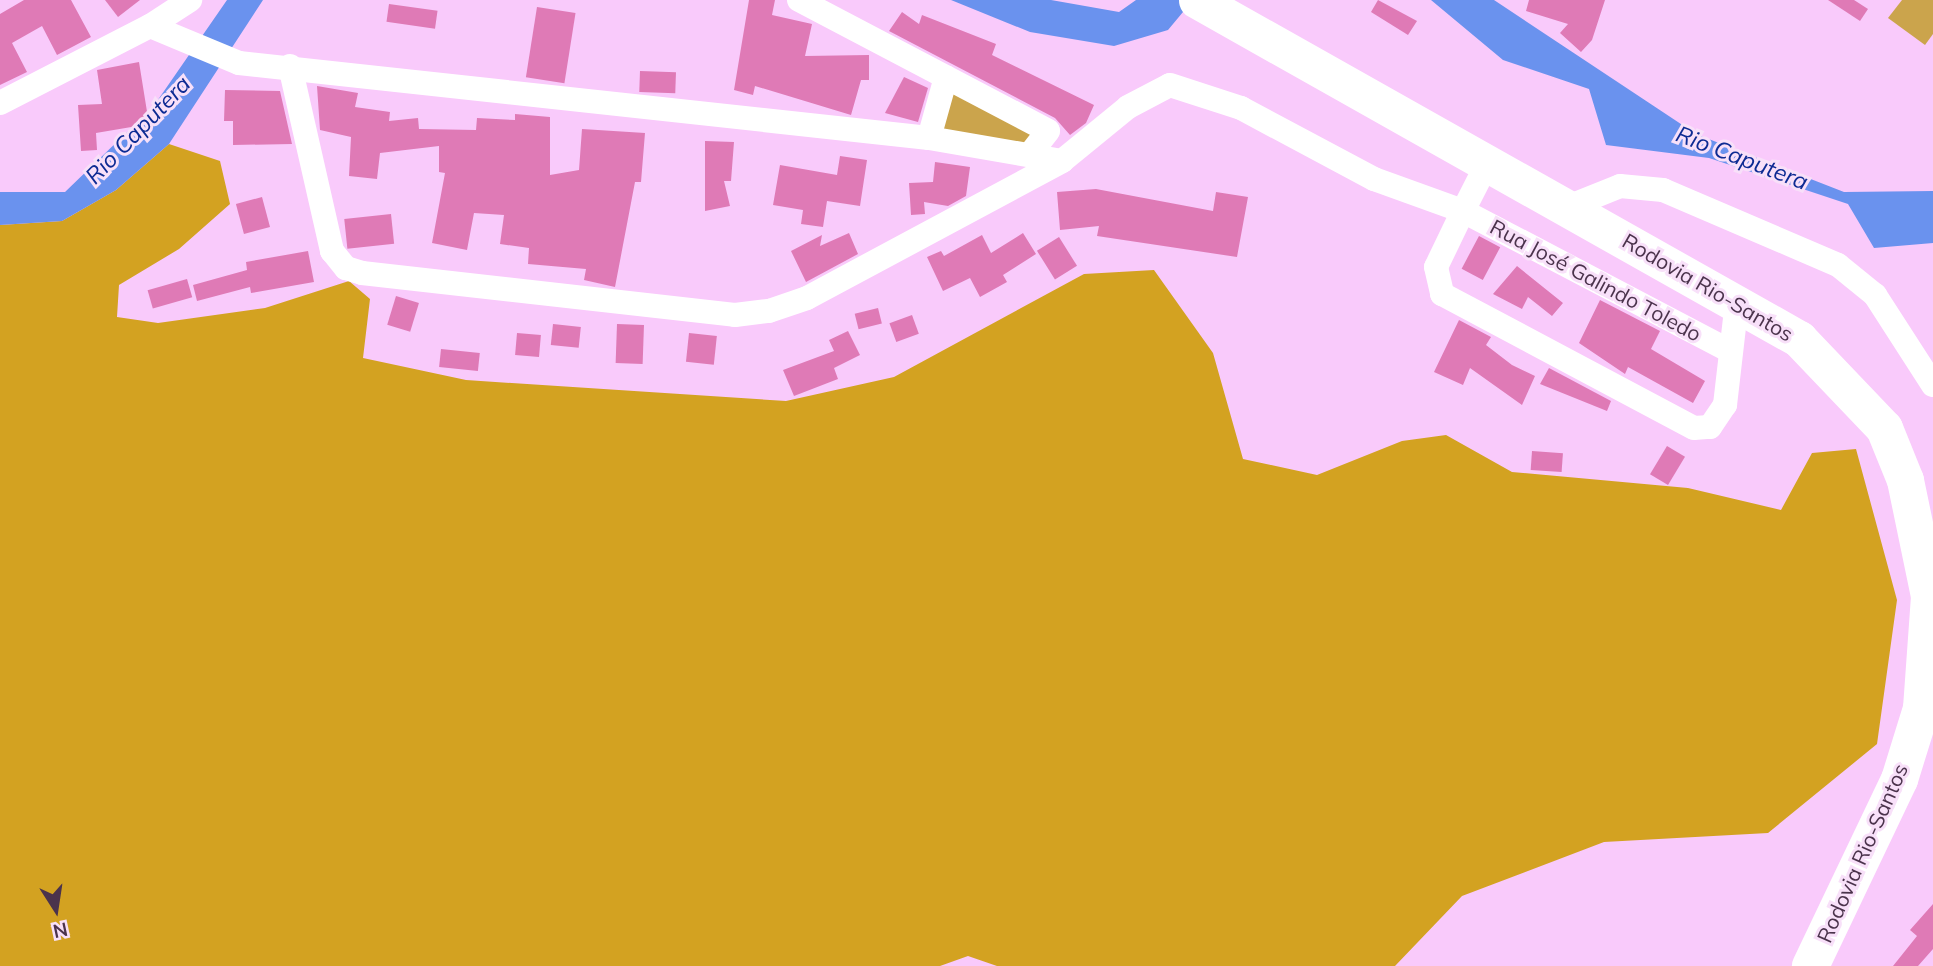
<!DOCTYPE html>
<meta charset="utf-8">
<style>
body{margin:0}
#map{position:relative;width:1933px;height:966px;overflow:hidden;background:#f9cafb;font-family:Mulish,sans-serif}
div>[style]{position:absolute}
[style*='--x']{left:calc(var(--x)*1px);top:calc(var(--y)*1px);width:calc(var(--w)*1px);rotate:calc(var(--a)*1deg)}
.green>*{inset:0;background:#cba44c}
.forest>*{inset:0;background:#d3a221}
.water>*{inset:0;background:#6a92ee}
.building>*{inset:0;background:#df7ab6;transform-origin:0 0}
.minor>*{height:24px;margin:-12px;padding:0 12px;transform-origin:12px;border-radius:12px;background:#fff}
.highway>*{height:37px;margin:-18.5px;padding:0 18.5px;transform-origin:18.5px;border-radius:18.5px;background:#fff}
span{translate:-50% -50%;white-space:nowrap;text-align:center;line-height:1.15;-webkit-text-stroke:6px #f8e0f9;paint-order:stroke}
.street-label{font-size:21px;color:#4b334c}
.water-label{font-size:23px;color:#0d2b93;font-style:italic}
.north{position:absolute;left:21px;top:875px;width:70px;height:70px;-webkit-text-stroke:5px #f8e0f9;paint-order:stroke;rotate:168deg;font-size:19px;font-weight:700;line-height:28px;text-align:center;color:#4b334c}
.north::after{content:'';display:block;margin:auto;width:24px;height:32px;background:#4b334c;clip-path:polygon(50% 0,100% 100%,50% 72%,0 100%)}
</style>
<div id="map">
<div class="green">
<div style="clip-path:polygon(1902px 0,1933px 0,1933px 34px,1925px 45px,1888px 18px)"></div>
<div style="clip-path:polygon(948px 83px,1042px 132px,1030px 149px,933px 133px)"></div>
</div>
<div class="forest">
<div style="clip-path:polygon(169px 144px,220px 161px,230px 204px,179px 249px,119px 285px,117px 317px,158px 323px,265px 308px,349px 281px,370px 299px,363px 358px,466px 380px,786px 401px,894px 377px,1084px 274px,1154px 270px,1213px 353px,1243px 459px,1317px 475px,1402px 441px,1446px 435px,1512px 472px,1688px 488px,1781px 510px,1812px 453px,1856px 449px,1897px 600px,1877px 744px,1768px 833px,1604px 842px,1462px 896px,1395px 966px,997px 966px,968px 956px,940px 966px,0 966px,0 225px,62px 221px,116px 190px)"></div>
</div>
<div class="water">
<div style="clip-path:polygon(227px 0,263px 0,169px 144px,116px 190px,62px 221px,0 225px,0 192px,65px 192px,153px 107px)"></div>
<div style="clip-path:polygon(951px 0,1051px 0,1119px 12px,1136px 0,1193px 0,1168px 30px,1114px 46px,1030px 32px)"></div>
<div style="clip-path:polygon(1431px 0,1494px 0,1696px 134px,1844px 192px,1933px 191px,1933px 243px,1874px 248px,1848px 204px,1709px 158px,1606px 145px,1589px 89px,1503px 60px)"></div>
</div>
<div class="building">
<div style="clip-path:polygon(24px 0,71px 0,91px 37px,57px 55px,42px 26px,12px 43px,27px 72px,0 85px,0 14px)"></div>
<div style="clip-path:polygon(105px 0,140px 0,118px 17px)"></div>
<div style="clip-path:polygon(749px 0,775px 0,772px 15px,812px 24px,805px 56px,869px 55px,869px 80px,861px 80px,851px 115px,755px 86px,753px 95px,734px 90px)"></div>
<div style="clip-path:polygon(1378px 0,1417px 21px,1408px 35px,1371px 12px)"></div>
<div style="clip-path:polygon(1529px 0,1605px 0,1592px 40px,1581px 52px,1560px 33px,1568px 24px,1526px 11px)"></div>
<div style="clip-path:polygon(1828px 0,1854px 0,1868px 9px,1860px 21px)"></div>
<div style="left:389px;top:4px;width:49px;height:18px;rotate:8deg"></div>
<div style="left:537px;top:7px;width:39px;height:71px;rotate:9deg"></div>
<div style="clip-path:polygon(902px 12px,919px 24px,922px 15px,996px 44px,992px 55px,1094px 105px,1086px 123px,1070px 135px,1055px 118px,889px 31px)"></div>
<div style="clip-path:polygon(139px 62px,149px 124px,96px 133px,97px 150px,81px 151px,78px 105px,102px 104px,97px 70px)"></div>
<div style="left:640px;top:71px;width:36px;height:21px;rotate:2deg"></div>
<div style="clip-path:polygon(904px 77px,928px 88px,918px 122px,885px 113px)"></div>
<div style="clip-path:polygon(317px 86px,358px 93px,355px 107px,390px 112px,389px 121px,418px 118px,419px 129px,476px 130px,477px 118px,515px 120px,515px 114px,550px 117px,550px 175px,579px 170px,582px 129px,645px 133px,641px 182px,635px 182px,615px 287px,584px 280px,586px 269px,528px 264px,529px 248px,500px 244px,504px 215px,474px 213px,467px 250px,432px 243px,445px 173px,439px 172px,439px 146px,380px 153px,377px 179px,349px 176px,351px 137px,320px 130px)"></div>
<div style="clip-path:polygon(225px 90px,280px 91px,292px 144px,233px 145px,233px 121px,224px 121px)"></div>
<div style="clip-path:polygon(705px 141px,734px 142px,731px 181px,724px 181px,730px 206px,705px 211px)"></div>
<div style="clip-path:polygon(840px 156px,867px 160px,860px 206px,827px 201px,823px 227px,801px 224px,803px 210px,773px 205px,780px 165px,837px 175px)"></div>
<div style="clip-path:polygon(935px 162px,970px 167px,966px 196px,948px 206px,924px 202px,925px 214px,911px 215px,909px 183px,933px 182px)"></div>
<div style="clip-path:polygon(1096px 189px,1213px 211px,1216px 192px,1248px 197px,1237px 257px,1097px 236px,1099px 226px,1060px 230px,1057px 192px)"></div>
<div style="left:262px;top:197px;width:31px;height:27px;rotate:75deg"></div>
<div style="left:391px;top:214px;width:30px;height:47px;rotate:84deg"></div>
<div style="clip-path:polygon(849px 233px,858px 254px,806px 282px,791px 251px,822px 235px,820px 246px)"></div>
<div style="clip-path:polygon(1023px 233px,1036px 254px,1003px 275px,1007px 282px,980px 297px,970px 278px,943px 291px,927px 257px,941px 251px,944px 256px,982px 235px,991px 253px)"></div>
<div style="left:1479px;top:236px;width:24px;height:37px;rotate:28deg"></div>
<div style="left:1059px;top:237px;width:34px;height:26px;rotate:58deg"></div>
<div style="clip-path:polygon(308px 251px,314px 282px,251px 293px,250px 287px,197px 301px,193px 285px,247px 270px,246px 262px)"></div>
<div style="clip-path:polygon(1517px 266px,1563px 303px,1552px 316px,1528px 297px,1522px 309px,1493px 294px)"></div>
<div style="left:187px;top:279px;width:19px;height:41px;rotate:74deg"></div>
<div style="left:396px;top:296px;width:24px;height:30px;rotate:17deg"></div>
<div style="clip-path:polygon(1600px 300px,1660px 331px,1651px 349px,1705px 381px,1693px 403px,1628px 367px,1625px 374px,1579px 343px)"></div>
<div style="left:878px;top:308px;width:16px;height:24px;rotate:76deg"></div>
<div style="left:912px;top:315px;width:20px;height:24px;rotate:70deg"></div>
<div style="clip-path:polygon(1459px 320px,1491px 337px,1486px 345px,1512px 365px,1535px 376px,1522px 405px,1470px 368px,1463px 385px,1434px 372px)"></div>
<div style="left:553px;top:324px;width:28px;height:21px;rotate:6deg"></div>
<div style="left:617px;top:324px;width:27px;height:39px;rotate:2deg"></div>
<div style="clip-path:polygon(848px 331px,860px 355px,834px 368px,838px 379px,794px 396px,783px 370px,834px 351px,829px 340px)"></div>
<div style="left:517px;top:333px;width:24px;height:22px;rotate:5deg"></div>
<div style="left:689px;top:333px;width:28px;height:29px;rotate:6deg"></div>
<div style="left:441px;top:349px;width:39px;height:18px;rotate:6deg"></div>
<div style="clip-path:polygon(1549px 368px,1611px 401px,1607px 411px,1540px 384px)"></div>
<div style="left:1667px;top:446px;width:21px;height:33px;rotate:31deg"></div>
<div style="left:1532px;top:451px;width:31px;height:19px;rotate:4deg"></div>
<div style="clip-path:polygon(1933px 904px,1933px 949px,1918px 966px,1893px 966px,1917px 936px,1910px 930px)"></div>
</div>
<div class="minor">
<div style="--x:799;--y:0;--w:281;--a:27.7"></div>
<div style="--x:1048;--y:131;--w:28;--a:128"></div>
<div style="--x:150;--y:26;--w:48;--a:-33"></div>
<div style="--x:290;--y:66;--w:190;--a:77.2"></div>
<div style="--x:332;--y:251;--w:22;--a:51"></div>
<div style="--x:346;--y:268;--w:17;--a:17"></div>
<div style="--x:362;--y:273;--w:375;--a:6.4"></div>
<div style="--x:735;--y:315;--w:34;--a:-7"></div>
<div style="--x:769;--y:311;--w:40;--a:-18.9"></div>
<div style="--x:807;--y:298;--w:289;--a:-28.2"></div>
<div style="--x:0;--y:103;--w:169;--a:-27.2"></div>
<div style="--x:150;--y:26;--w:96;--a:22.6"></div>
<div style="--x:239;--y:63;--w:694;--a:6.2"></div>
<div style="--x:929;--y:138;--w:135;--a:9.8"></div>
<div style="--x:1062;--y:161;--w:85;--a:-39.3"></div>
<div style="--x:1128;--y:107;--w:47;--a:-27.6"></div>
<div style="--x:1170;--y:85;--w:75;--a:17.9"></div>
<div style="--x:1241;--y:108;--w:151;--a:28.1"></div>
<div style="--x:1374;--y:179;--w:95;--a:19.8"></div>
<div style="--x:1463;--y:211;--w:55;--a:-63"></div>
<div style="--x:929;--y:138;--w:63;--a:-74.4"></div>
<div style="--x:1568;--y:207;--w:56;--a:-22"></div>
<div style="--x:1620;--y:186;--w:43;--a:5.3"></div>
<div style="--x:1663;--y:190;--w:190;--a:23.2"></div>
<div style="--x:1838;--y:265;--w:48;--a:39"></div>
<div style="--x:1875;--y:295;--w:107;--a:57.2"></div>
<div style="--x:1728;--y:350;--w:299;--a:-152.3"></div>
<div style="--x:1463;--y:211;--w:62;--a:115.7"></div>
<div style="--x:1436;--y:267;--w:28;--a:77"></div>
<div style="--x:1442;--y:294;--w:285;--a:28"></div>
<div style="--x:1694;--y:428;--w:16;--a:-4"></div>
<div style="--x:1710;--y:427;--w:27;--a:-56"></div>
<div style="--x:1725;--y:405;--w:105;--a:-83.4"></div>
</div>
<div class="highway">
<div style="--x:1197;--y:0;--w:691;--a:29.38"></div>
<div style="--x:1799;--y:339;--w:123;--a:46.3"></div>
<div style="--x:1884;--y:428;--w:56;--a:68"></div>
<div style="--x:1905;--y:480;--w:118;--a:78.3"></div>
<div style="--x:1929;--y:596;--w:112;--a:94.1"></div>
<div style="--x:1921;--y:708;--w:74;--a:107.2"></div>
<div style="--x:1899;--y:779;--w:207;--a:115.5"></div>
</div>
<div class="street-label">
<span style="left:1596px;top:280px;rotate:28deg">Rua José Galindo Toledo</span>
<span style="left:1708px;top:287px;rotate:30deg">Rodovia Rio-Santos</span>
<span style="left:1862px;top:853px;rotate:-66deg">Rodovia Rio-Santos</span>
</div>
<div class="water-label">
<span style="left:138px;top:130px;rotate:-46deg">Rio Caputera</span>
<span style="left:1742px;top:158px;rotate:21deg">Rio Caputera</span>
</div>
<div class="north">N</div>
</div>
